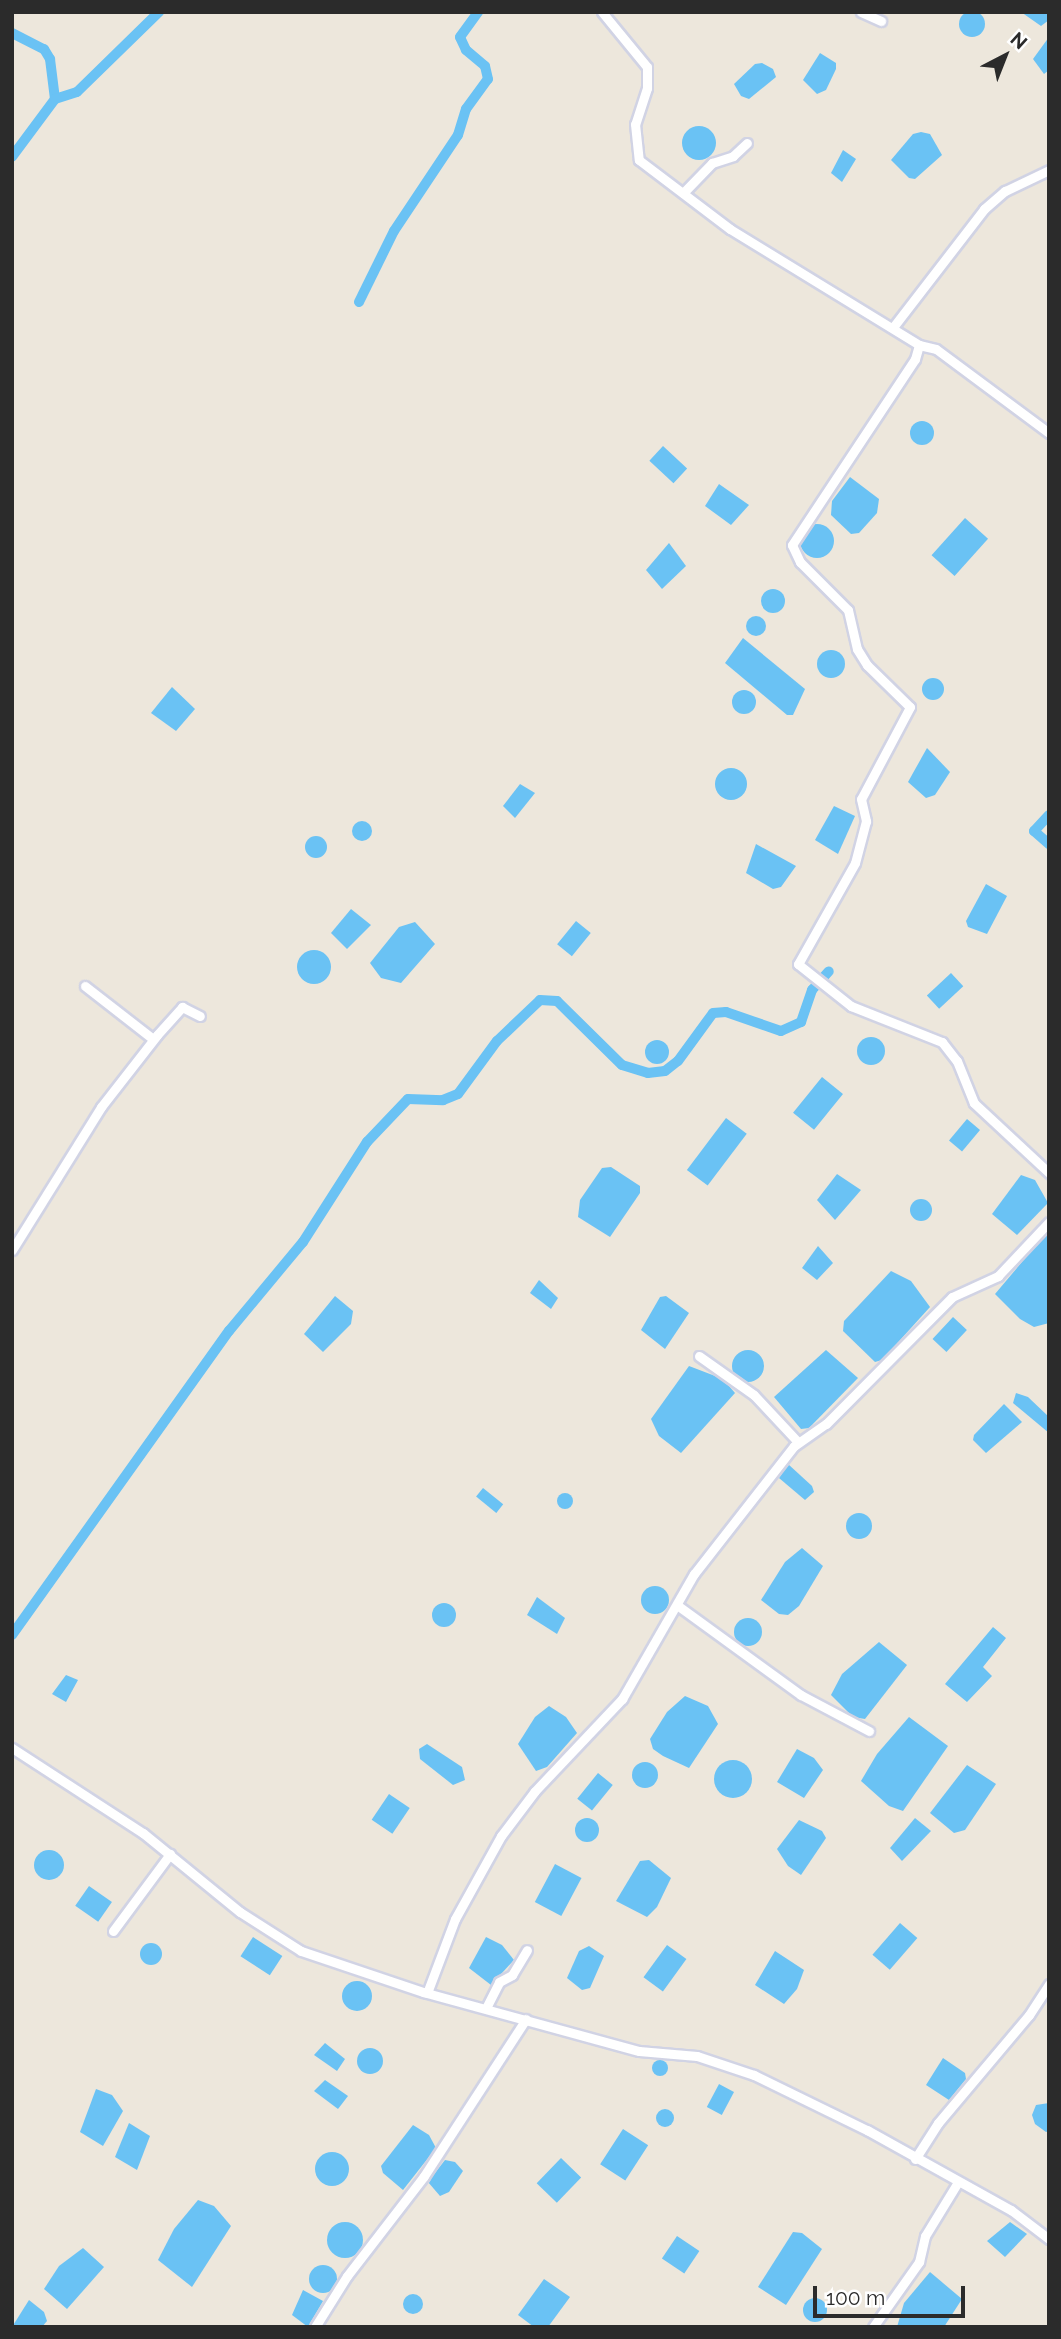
<!DOCTYPE html>
<style>
body{margin:0}
#map{position:relative;width:1061px;height:2339px;overflow:hidden;background:#ede7dc;font-family:Raleway,sans-serif}
div>[style]{position:absolute}
[style*='--x']{left:calc(var(--x)*1px);top:calc(var(--y)*1px);width:calc(var(--w)*1px);rotate:calc(var(--a)*1deg)}
.water>*{inset:0;background:#6ac2f4;transform-origin:0 0}
.round{border-radius:50%}
.canal>*{height:10px;margin:-5px;padding:0 5px;transform-origin:5px;border-radius:5px;background:#6ac2f4}
.roads{filter:drop-shadow(2px 0 #d1d3e4) drop-shadow(-2px 0 #d1d3e4) drop-shadow(0 2px #d1d3e4) drop-shadow(0 -2px #d1d3e4)}
.minor>*{height:9px;margin:-4.5px;padding:0 4.5px;transform-origin:4.5px;border-radius:4.5px;background:#fff}
span{translate:-50% -50%;white-space:nowrap;text-align:center;line-height:1.15;-webkit-text-stroke:6px #fff;paint-order:stroke}
.frame{position:absolute;inset:0;border:14px solid #2b2b2b;pointer-events:none}
.north{position:absolute;left:970px;top:21px;width:70px;height:70px;-webkit-text-stroke:5px #fff;paint-order:stroke;rotate:42deg;font-size:19px;font-weight:700;line-height:28px;text-align:center;color:#2b2b2b}
.north::after{content:'';display:block;margin:auto;width:24px;height:32px;background:#2b2b2b;clip-path:polygon(50% 0,100% 100%,50% 72%,0 100%)}
.scale{position:absolute;left:813px;top:2286px;width:152px;height:32px;box-sizing:border-box;border:4px solid #2b2b2b;border-top:0;padding-left:9px;font-size:21px;line-height:24px;white-space:nowrap;color:#2b2b2b;-webkit-text-stroke:5px #fff;paint-order:stroke}
</style>
<div id="map">
<div class="water">
<div class="round" style="left:959px;top:11px;width:26px;height:26px"></div>
<div style="clip-path:polygon(1021px 12px,1049px 12px,1049px 20px,1041px 26px)"></div>
<div style="clip-path:polygon(1049px 37px,1049px 70px,1044px 74px,1033px 59px)"></div>
<div style="clip-path:polygon(820px 53px,836px 63px,836px 69px,826px 90px,817px 94px,803px 80px)"></div>
<div style="clip-path:polygon(762px 63px,773px 69px,776px 77px,749px 99px,741px 96px,734px 84px,755px 64px)"></div>
<div class="round" style="left:682px;top:126px;width:34px;height:34px"></div>
<div style="clip-path:polygon(921px 132px,930px 134px,942px 155px,915px 179px,909px 178px,891px 160px,913px 134px)"></div>
<div style="clip-path:polygon(843px 150px,856px 159px,842px 182px,831px 173px)"></div>
<div class="round" style="left:910px;top:421px;width:24px;height:24px"></div>
<div style="left:663px;top:446px;width:33px;height:20px;rotate:43deg"></div>
<div style="clip-path:polygon(850px 477px,879px 499px,877px 513px,859px 533px,851px 534px,831px 515px,832px 501px)"></div>
<div style="clip-path:polygon(719px 484px,749px 505px,731px 525px,705px 506px)"></div>
<div style="left:965px;top:518px;width:31px;height:50px;rotate:42deg"></div>
<div class="round" style="left:800px;top:524px;width:34px;height:34px"></div>
<div style="clip-path:polygon(669px 543px,686px 566px,662px 589px,646px 570px)"></div>
<div class="round" style="left:761px;top:589px;width:24px;height:24px"></div>
<div class="round" style="left:746px;top:616px;width:20px;height:20px"></div>
<div style="clip-path:polygon(743px 638px,805px 689px,793px 715px,787px 715px,725px 663px)"></div>
<div class="round" style="left:817px;top:650px;width:28px;height:28px"></div>
<div class="round" style="left:922px;top:678px;width:22px;height:22px"></div>
<div style="clip-path:polygon(172px 687px,195px 709px,176px 731px,151px 713px)"></div>
<div class="round" style="left:732px;top:690px;width:24px;height:24px"></div>
<div style="clip-path:polygon(927px 748px,950px 772px,935px 795px,926px 798px,908px 782px)"></div>
<div class="round" style="left:715px;top:768px;width:32px;height:32px"></div>
<div style="clip-path:polygon(520px 784px,535px 793px,515px 818px,503px 806px)"></div>
<div style="clip-path:polygon(834px 806px,855px 816px,838px 854px,815px 840px)"></div>
<div class="round" style="left:352px;top:821px;width:20px;height:20px"></div>
<div class="round" style="left:305px;top:836px;width:22px;height:22px"></div>
<div style="clip-path:polygon(756px 844px,796px 866px,781px 887px,773px 889px,746px 873px)"></div>
<div style="clip-path:polygon(986px 884px,1007px 896px,987px 934px,968px 927px,966px 921px)"></div>
<div style="clip-path:polygon(351px 909px,371px 925px,347px 949px,331px 933px)"></div>
<div style="left:576px;top:921px;width:19px;height:30px;rotate:39deg"></div>
<div style="clip-path:polygon(415px 922px,435px 944px,401px 983px,381px 978px,370px 963px,399px 927px)"></div>
<div class="round" style="left:297px;top:950px;width:34px;height:34px"></div>
<div style="left:951px;top:973px;width:18px;height:33px;rotate:47deg"></div>
<div class="round" style="left:857px;top:1037px;width:28px;height:28px"></div>
<div class="round" style="left:645px;top:1040px;width:24px;height:24px"></div>
<div style="left:822px;top:1077px;width:27px;height:46px;rotate:39deg"></div>
<div style="left:726px;top:1118px;width:26px;height:65px;rotate:37deg"></div>
<div style="left:967px;top:1119px;width:17px;height:28px;rotate:40deg"></div>
<div style="clip-path:polygon(611px 1167px,640px 1186px,640px 1193px,610px 1237px,578px 1217px,580px 1200px,602px 1168px)"></div>
<div style="clip-path:polygon(837px 1174px,861px 1190px,835px 1220px,817px 1200px)"></div>
<div style="clip-path:polygon(1021px 1175px,1035px 1180px,1048px 1203px,1017px 1235px,992px 1214px)"></div>
<div class="round" style="left:910px;top:1199px;width:22px;height:22px"></div>
<div style="clip-path:polygon(1049px 1230px,1049px 1323px,1034px 1327px,1020px 1319px,995px 1294px)"></div>
<div style="clip-path:polygon(818px 1246px,833px 1263px,817px 1280px,802px 1268px)"></div>
<div style="clip-path:polygon(891px 1271px,911px 1281px,930px 1307px,882px 1360px,875px 1362px,843px 1331px,844px 1321px)"></div>
<div style="clip-path:polygon(539px 1280px,558px 1298px,551px 1309px,530px 1293px)"></div>
<div style="clip-path:polygon(335px 1296px,353px 1311px,351px 1324px,323px 1352px,304px 1334px)"></div>
<div style="clip-path:polygon(666px 1296px,689px 1313px,665px 1349px,641px 1330px,660px 1297px)"></div>
<div style="left:953px;top:1317px;width:19px;height:30px;rotate:43deg"></div>
<div class="round" style="left:732px;top:1350px;width:32px;height:32px"></div>
<div style="clip-path:polygon(826px 1350px,858px 1378px,809px 1428px,801px 1429px,774px 1397px)"></div>
<div style="clip-path:polygon(689px 1366px,723px 1379px,735px 1393px,681px 1453px,659px 1436px,651px 1419px)"></div>
<div style="clip-path:polygon(1016px 1393px,1028px 1397px,1049px 1417px,1049px 1433px,1013px 1403px)"></div>
<div style="clip-path:polygon(1004px 1404px,1022px 1422px,986px 1453px,973px 1440px,974px 1435px)"></div>
<div style="clip-path:polygon(788px 1464px,812px 1486px,814px 1492px,805px 1500px,779px 1478px)"></div>
<div style="left:483px;top:1488px;width:26px;height:11px;rotate:39deg"></div>
<div class="round" style="left:557px;top:1493px;width:16px;height:16px"></div>
<div class="round" style="left:846px;top:1513px;width:26px;height:26px"></div>
<div style="clip-path:polygon(802px 1548px,823px 1566px,799px 1606px,788px 1615px,779px 1614px,761px 1600px,785px 1562px)"></div>
<div class="round" style="left:641px;top:1586px;width:28px;height:28px"></div>
<div style="clip-path:polygon(537px 1597px,565px 1618px,557px 1634px,527px 1615px)"></div>
<div class="round" style="left:432px;top:1603px;width:24px;height:24px"></div>
<div class="round" style="left:734px;top:1618px;width:28px;height:28px"></div>
<div style="clip-path:polygon(993px 1627px,1006px 1638px,983px 1667px,992px 1676px,967px 1702px,945px 1684px)"></div>
<div style="clip-path:polygon(879px 1642px,907px 1665px,865px 1719px,853px 1717px,831px 1695px,842px 1674px)"></div>
<div style="clip-path:polygon(66px 1675px,78px 1680px,66px 1702px,52px 1694px)"></div>
<div style="clip-path:polygon(685px 1696px,708px 1706px,718px 1724px,689px 1768px,663px 1756px,653px 1749px,650px 1739px,667px 1712px)"></div>
<div style="clip-path:polygon(549px 1706px,566px 1717px,577px 1733px,547px 1767px,536px 1771px,518px 1744px,535px 1717px)"></div>
<div style="clip-path:polygon(909px 1717px,948px 1746px,903px 1811px,889px 1806px,861px 1781px,877px 1754px)"></div>
<div style="clip-path:polygon(427px 1744px,462px 1767px,465px 1780px,453px 1785px,420px 1759px,419px 1749px)"></div>
<div style="clip-path:polygon(797px 1749px,814px 1758px,823px 1770px,804px 1798px,777px 1782px)"></div>
<div class="round" style="left:714px;top:1760px;width:38px;height:38px"></div>
<div class="round" style="left:632px;top:1762px;width:26px;height:26px"></div>
<div style="clip-path:polygon(967px 1765px,996px 1784px,965px 1830px,954px 1833px,930px 1813px)"></div>
<div style="left:598px;top:1773px;width:19px;height:33px;rotate:39deg"></div>
<div style="left:389px;top:1794px;width:25px;height:31px;rotate:34deg"></div>
<div style="clip-path:polygon(915px 1818px,931px 1831px,902px 1861px,890px 1848px)"></div>
<div class="round" style="left:575px;top:1818px;width:24px;height:24px"></div>
<div style="clip-path:polygon(799px 1820px,822px 1831px,826px 1838px,801px 1875px,788px 1866px,777px 1849px)"></div>
<div class="round" style="left:34px;top:1850px;width:30px;height:30px"></div>
<div style="clip-path:polygon(649px 1860px,671px 1878px,657px 1907px,647px 1917px,616px 1901px,640px 1861px)"></div>
<div style="left:555px;top:1864px;width:30px;height:43px;rotate:28deg"></div>
<div style="left:89px;top:1886px;width:28px;height:24px;rotate:35deg"></div>
<div style="left:900px;top:1923px;width:23px;height:42px;rotate:41deg"></div>
<div style="left:253px;top:1937px;width:35px;height:23px;rotate:33deg"></div>
<div style="clip-path:polygon(486px 1937px,502px 1945px,514px 1960px,491px 1985px,469px 1968px)"></div>
<div class="round" style="left:140px;top:1943px;width:22px;height:22px"></div>
<div style="left:667px;top:1945px;width:24px;height:40px;rotate:36deg"></div>
<div style="clip-path:polygon(589px 1946px,604px 1956px,590px 1988px,582px 1990px,567px 1978px,579px 1951px)"></div>
<div style="clip-path:polygon(775px 1951px,804px 1970px,797px 1989px,784px 2004px,755px 1985px)"></div>
<div class="round" style="left:342px;top:1981px;width:30px;height:30px"></div>
<div style="clip-path:polygon(325px 2043px,345px 2059px,337px 2071px,314px 2055px)"></div>
<div class="round" style="left:357px;top:2048px;width:26px;height:26px"></div>
<div style="clip-path:polygon(943px 2058px,965px 2073px,966px 2079px,949px 2100px,926px 2085px)"></div>
<div class="round" style="left:652px;top:2060px;width:16px;height:16px"></div>
<div style="clip-path:polygon(325px 2080px,348px 2096px,338px 2109px,314px 2091px)"></div>
<div style="left:719px;top:2084px;width:17px;height:26px;rotate:28deg"></div>
<div style="clip-path:polygon(96px 2089px,112px 2095px,123px 2111px,103px 2146px,80px 2132px)"></div>
<div style="clip-path:polygon(1049px 2103px,1049px 2131px,1046px 2132px,1035px 2124px,1032px 2115px,1036px 2105px)"></div>
<div class="round" style="left:656px;top:2109px;width:18px;height:18px"></div>
<div style="clip-path:polygon(129px 2123px,150px 2136px,137px 2170px,115px 2157px)"></div>
<div style="clip-path:polygon(413px 2125px,429px 2135px,436px 2148px,403px 2190px,383px 2173px,381px 2166px)"></div>
<div style="left:623px;top:2129px;width:30px;height:42px;rotate:33deg"></div>
<div class="round" style="left:315px;top:2152px;width:34px;height:34px"></div>
<div style="left:561px;top:2158px;width:28px;height:35px;rotate:44deg"></div>
<div style="clip-path:polygon(445px 2160px,455px 2162px,463px 2171px,449px 2192px,440px 2196px,428px 2182px)"></div>
<div style="clip-path:polygon(198px 2200px,214px 2206px,231px 2226px,192px 2287px,158px 2260px,174px 2229px)"></div>
<div class="round" style="left:327px;top:2222px;width:36px;height:36px"></div>
<div style="clip-path:polygon(1010px 2222px,1027px 2234px,1005px 2257px,987px 2241px)"></div>
<div style="clip-path:polygon(793px 2232px,802px 2233px,822px 2249px,786px 2305px,758px 2287px)"></div>
<div style="left:677px;top:2236px;width:27px;height:27px;rotate:34deg"></div>
<div style="clip-path:polygon(83px 2248px,104px 2267px,67px 2309px,44px 2289px,59px 2266px)"></div>
<div class="round" style="left:309px;top:2265px;width:28px;height:28px"></div>
<div style="clip-path:polygon(930px 2272px,962px 2299px,944px 2327px,897px 2327px,904px 2303px)"></div>
<div style="clip-path:polygon(544px 2279px,570px 2297px,548px 2327px,534px 2327px,518px 2315px)"></div>
<div style="clip-path:polygon(303px 2290px,323px 2301px,308px 2327px,292px 2315px)"></div>
<div class="round" style="left:403px;top:2294px;width:20px;height:20px"></div>
<div class="round" style="left:803px;top:2298px;width:24px;height:24px"></div>
<div style="clip-path:polygon(29px 2300px,44px 2312px,47px 2321px,42px 2327px,12px 2327px)"></div>
</div>
<div class="canal">
<div style="--x:12;--y:33;--w:36;--a:27"></div>
<div style="--x:44;--y:49;--w:12;--a:59"></div>
<div style="--x:50;--y:59;--w:40;--a:82.9"></div>
<div style="--x:55;--y:99;--w:72;--a:126.6"></div>
<div style="--x:55;--y:99;--w:23;--a:-18"></div>
<div style="--x:77;--y:92;--w:115;--a:-44.3"></div>
<div style="--x:359;--y:302;--w:79;--a:-63.8"></div>
<div style="--x:394;--y:231;--w:115;--a:-56.3"></div>
<div style="--x:458;--y:135;--w:27;--a:-73"></div>
<div style="--x:466;--y:109;--w:37;--a:-54"></div>
<div style="--x:488;--y:79;--w:13;--a:-103"></div>
<div style="--x:485;--y:66;--w:25;--a:-140"></div>
<div style="--x:466;--y:50;--w:14;--a:-115"></div>
<div style="--x:460;--y:37;--w:31;--a:-54"></div>
<div style="--x:1049;--y:815;--w:22;--a:133"></div>
<div style="--x:1034;--y:831;--w:20;--a:41"></div>
<div style="--x:12;--y:1635;--w:374;--a:-54.5"></div>
<div style="--x:229;--y:1331;--w:116;--a:-50.3"></div>
<div style="--x:303;--y:1242;--w:119;--a:-57.4"></div>
<div style="--x:367;--y:1142;--w:59;--a:-46.4"></div>
<div style="--x:408;--y:1099;--w:35;--a:2"></div>
<div style="--x:443;--y:1100;--w:16;--a:-22"></div>
<div style="--x:458;--y:1094;--w:66;--a:-53.7"></div>
<div style="--x:497;--y:1041;--w:59;--a:-43.6"></div>
<div style="--x:540;--y:1000;--w:17;--a:3"></div>
<div style="--x:557;--y:1001;--w:91;--a:44.6"></div>
<div style="--x:622;--y:1065;--w:27;--a:17"></div>
<div style="--x:648;--y:1073;--w:17;--a:-7"></div>
<div style="--x:665;--y:1071;--w:16;--a:-38"></div>
<div style="--x:678;--y:1061;--w:59;--a:-53.9"></div>
<div style="--x:713;--y:1013;--w:13;--a:-4"></div>
<div style="--x:726;--y:1012;--w:58;--a:19.1"></div>
<div style="--x:781;--y:1031;--w:22;--a:-24"></div>
<div style="--x:801;--y:1022;--w:34;--a:-71"></div>
<div style="--x:812;--y:990;--w:25;--a:-48"></div>
</div>
<div class="roads">
<div class="minor">
<div style="--x:602;--y:12;--w:71;--a:50.7"></div>
<div style="--x:647;--y:67;--w:21;--a:90"></div>
<div style="--x:647;--y:88;--w:38;--a:108"></div>
<div style="--x:635;--y:124;--w:36;--a:84"></div>
<div style="--x:639;--y:160;--w:114;--a:37.2"></div>
<div style="--x:730;--y:229;--w:222;--a:31.5"></div>
<div style="--x:919;--y:345;--w:15;--a:106"></div>
<div style="--x:915;--y:359;--w:223;--a:123.5"></div>
<div style="--x:792;--y:545;--w:19;--a:65"></div>
<div style="--x:800;--y:562;--w:68;--a:45"></div>
<div style="--x:848;--y:610;--w:40;--a:77"></div>
<div style="--x:857;--y:649;--w:19;--a:58"></div>
<div style="--x:867;--y:665;--w:60;--a:44.3"></div>
<div style="--x:910;--y:707;--w:104;--a:118"></div>
<div style="--x:861;--y:799;--w:23;--a:77"></div>
<div style="--x:866;--y:821;--w:43;--a:104.7"></div>
<div style="--x:855;--y:863;--w:116;--a:119.4"></div>
<div style="--x:798;--y:964;--w:68;--a:38.4"></div>
<div style="--x:851;--y:1006;--w:98;--a:21.6"></div>
<div style="--x:942;--y:1042;--w:24;--a:52"></div>
<div style="--x:957;--y:1061;--w:45;--a:68"></div>
<div style="--x:974;--y:1103;--w:103;--a:43"></div>
<div style="--x:861;--y:12;--w:22;--a:24"></div>
<div style="--x:683;--y:193;--w:42;--a:-46"></div>
<div style="--x:712;--y:163;--w:22;--a:-18"></div>
<div style="--x:733;--y:156;--w:19;--a:-43"></div>
<div style="--x:894;--y:326;--w:148;--a:-52.4"></div>
<div style="--x:984;--y:209;--w:28;--a:-41"></div>
<div style="--x:1005;--y:191;--w:49;--a:-25.5"></div>
<div style="--x:919;--y:345;--w:17;--a:13"></div>
<div style="--x:936;--y:349;--w:141;--a:36.6"></div>
<div style="--x:85;--y:986;--w:86;--a:37.9"></div>
<div style="--x:12;--y:1250;--w:168;--a:-58.1"></div>
<div style="--x:101;--y:1107;--w:91;--a:-52.1"></div>
<div style="--x:157;--y:1035;--w:38;--a:-48"></div>
<div style="--x:182;--y:1007;--w:20;--a:27"></div>
<div style="--x:699;--y:1356;--w:67;--a:35.3"></div>
<div style="--x:754;--y:1395;--w:64;--a:46.9"></div>
<div style="--x:677;--y:1605;--w:153;--a:36"></div>
<div style="--x:801;--y:1695;--w:77;--a:27.9"></div>
<div style="--x:12;--y:1748;--w:156;--a:33"></div>
<div style="--x:143;--y:1833;--w:125;--a:39.2"></div>
<div style="--x:240;--y:1912;--w:72;--a:32.6"></div>
<div style="--x:301;--y:1951;--w:129;--a:18.6"></div>
<div style="--x:423;--y:1992;--w:224;--a:15.3"></div>
<div style="--x:639;--y:2051;--w:58;--a:4.9"></div>
<div style="--x:697;--y:2056;--w:60;--a:18.4"></div>
<div style="--x:754;--y:2075;--w:126;--a:26"></div>
<div style="--x:867;--y:2130;--w:165;--a:29.1"></div>
<div style="--x:1011;--y:2210;--w:48;--a:37.3"></div>
<div style="--x:113;--y:1931;--w:96;--a:-53.5"></div>
<div style="--x:427;--y:1993;--w:79;--a:-69.3"></div>
<div style="--x:455;--y:1919;--w:95;--a:-61"></div>
<div style="--x:501;--y:1836;--w:56;--a:-52.9"></div>
<div style="--x:535;--y:1791;--w:127;--a:-46.6"></div>
<div style="--x:622;--y:1699;--w:144;--a:-60.1"></div>
<div style="--x:694;--y:1574;--w:162;--a:-52"></div>
<div style="--x:794;--y:1446;--w:39;--a:-35"></div>
<div style="--x:826;--y:1424;--w:179;--a:-45.2"></div>
<div style="--x:952;--y:1297;--w:51;--a:-24.5"></div>
<div style="--x:998;--y:1276;--w:74;--a:-46.6"></div>
<div style="--x:486;--y:2008;--w:29;--a:-63"></div>
<div style="--x:499;--y:1982;--w:15;--a:-28"></div>
<div style="--x:512;--y:1975;--w:29;--a:-59"></div>
<div style="--x:915;--y:2159;--w:43;--a:-57.4"></div>
<div style="--x:938;--y:2123;--w:141;--a:-49.9"></div>
<div style="--x:1029;--y:2015;--w:37;--a:-57"></div>
<div style="--x:315;--y:2327;--w:60;--a:-57.9"></div>
<div style="--x:347;--y:2276;--w:126;--a:-52.4"></div>
<div style="--x:424;--y:2176;--w:187;--a:-57"></div>
<div style="--x:873;--y:2327;--w:80;--a:-54.7"></div>
<div style="--x:919;--y:2262;--w:27;--a:-77"></div>
<div style="--x:925;--y:2236;--w:63;--a:-58.6"></div>
</div>
</div>
<div class="frame"></div>
<div class="north">N</div>
<div class="scale">100 m</div>
</div>
